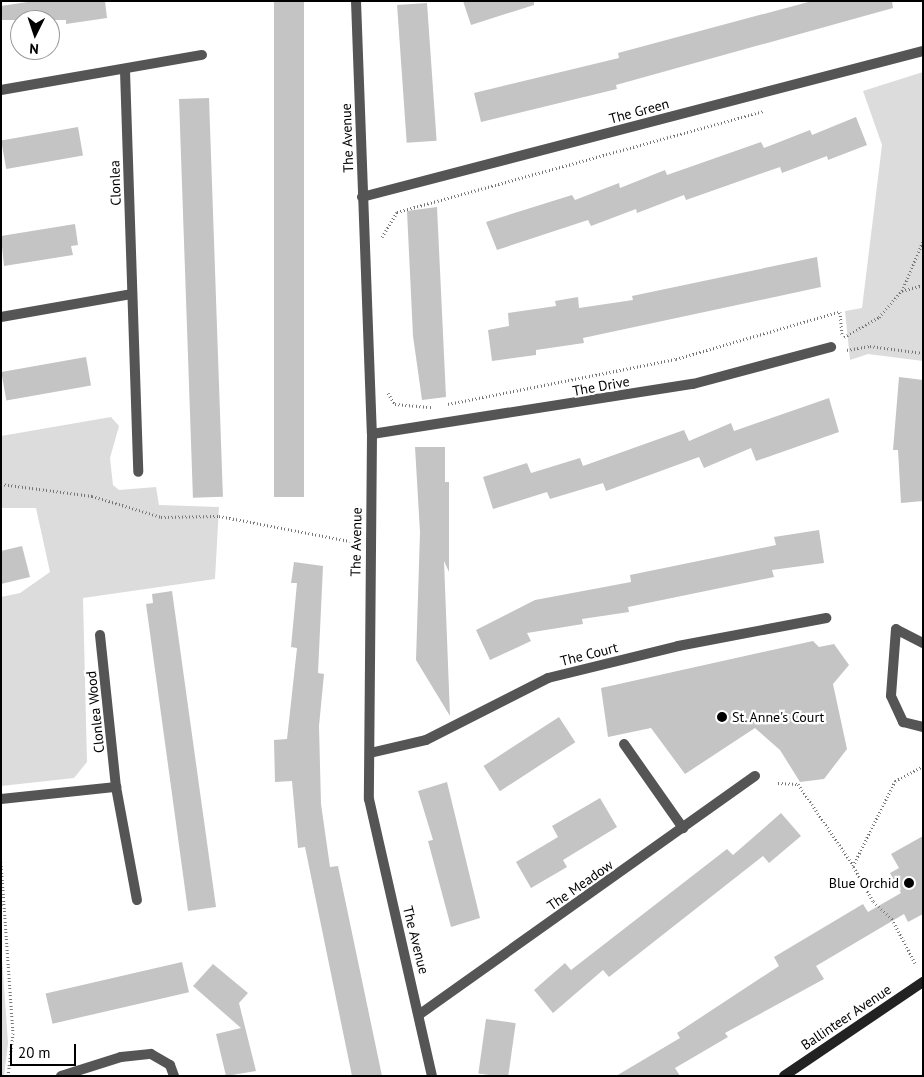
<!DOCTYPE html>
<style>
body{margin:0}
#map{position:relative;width:924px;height:1077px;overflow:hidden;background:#fff;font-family:"PT Sans",sans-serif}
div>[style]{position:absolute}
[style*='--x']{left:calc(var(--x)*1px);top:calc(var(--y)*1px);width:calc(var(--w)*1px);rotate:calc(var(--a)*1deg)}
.green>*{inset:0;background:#dcdcdc}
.building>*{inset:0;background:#c4c4c4;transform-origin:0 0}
.path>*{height:3px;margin-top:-1.5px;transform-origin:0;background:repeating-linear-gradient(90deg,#777 0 1px,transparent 0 3.5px)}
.lane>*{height:10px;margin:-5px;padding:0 5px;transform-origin:5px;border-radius:5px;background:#555}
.street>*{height:10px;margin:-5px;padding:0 5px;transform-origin:5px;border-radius:5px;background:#555}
.secondary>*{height:10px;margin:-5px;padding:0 5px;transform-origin:5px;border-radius:5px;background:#222}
.dots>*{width:14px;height:14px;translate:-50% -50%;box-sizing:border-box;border:2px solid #fff;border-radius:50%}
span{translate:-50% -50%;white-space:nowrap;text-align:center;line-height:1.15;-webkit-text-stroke:4.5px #fff;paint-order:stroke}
.street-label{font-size:14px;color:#000}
.poi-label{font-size:14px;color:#000}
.left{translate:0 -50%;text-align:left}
.right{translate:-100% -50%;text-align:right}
.frame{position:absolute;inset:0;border:2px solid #000;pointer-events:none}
.north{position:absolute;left:10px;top:10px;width:50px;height:50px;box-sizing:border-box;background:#fff;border:1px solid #999;border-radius:50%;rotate:184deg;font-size:14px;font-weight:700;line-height:20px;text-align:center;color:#000}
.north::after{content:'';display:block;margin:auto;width:18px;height:22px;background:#000;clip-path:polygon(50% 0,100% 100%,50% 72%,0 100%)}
.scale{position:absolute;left:10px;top:1044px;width:66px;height:22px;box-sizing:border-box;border:2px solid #000;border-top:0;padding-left:6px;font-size:15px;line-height:18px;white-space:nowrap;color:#000;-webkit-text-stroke:4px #fff;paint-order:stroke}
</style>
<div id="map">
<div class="green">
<div style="clip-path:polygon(923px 72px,923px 361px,868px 354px,850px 360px,845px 311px,862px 308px,882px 145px,863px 91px)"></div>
<div style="clip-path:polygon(111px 417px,119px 426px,110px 458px,113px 485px,119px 490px,156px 487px,159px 505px,219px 507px,215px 579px,83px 598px,87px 762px,74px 778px,1px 786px,1px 597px,20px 593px,50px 572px,36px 508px,1px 508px,1px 436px)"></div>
<div style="clip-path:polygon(1px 944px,8px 1043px,4px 1076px,1px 1076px)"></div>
</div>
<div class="building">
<div style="clip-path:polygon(34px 1px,105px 1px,107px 18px,66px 24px,66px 20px,1px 20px,1px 6px)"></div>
<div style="left:274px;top:1px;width:30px;height:496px"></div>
<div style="clip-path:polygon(463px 1px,534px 1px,534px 5px,471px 25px)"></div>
<div style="clip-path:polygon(812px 1px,892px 1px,893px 8px,616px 85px,617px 89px,481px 122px,474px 93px,619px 58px,618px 53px)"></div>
<div style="left:427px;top:3px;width:138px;height:30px;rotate:86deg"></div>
<div style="left:209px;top:98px;width:399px;height:30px;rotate:88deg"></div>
<div style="clip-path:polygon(856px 117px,867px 145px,828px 160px,827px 156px,782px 173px,780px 167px,686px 200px,684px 195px,637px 213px,636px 209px,591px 226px,588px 220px,497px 250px,486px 222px,572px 195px,575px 200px,619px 183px,620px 188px,665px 170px,667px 175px,761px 142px,764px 148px,810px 130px,812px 135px)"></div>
<div style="left:78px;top:127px;width:29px;height:78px;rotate:80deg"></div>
<div style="clip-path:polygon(437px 207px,446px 397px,422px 400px,413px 336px,407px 211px)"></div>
<div style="clip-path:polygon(75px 224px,78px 245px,71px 246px,73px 255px,4px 266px,1px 236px)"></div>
<div style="clip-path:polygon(817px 257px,821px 287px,583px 338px,584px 343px,536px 350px,536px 355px,492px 361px,488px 330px,509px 326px,508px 313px,556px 306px,555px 301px,578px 297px,579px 308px,633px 300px,632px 296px)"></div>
<div style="left:86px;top:357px;width:29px;height:86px;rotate:80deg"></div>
<div style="clip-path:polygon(899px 377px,923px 380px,923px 501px,901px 503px,898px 450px,893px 450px)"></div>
<div style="clip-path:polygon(829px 398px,839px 432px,756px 461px,751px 448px,704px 468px,699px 457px,606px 491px,603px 483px,550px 499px,547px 492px,493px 509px,483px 477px,527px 463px,531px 473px,580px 458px,583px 466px,684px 430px,689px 441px,731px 423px,734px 431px)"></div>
<div style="clip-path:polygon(415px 447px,445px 447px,445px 482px,449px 482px,449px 572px,444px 561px,450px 716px,416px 660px,420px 532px)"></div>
<div style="clip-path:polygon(819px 530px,824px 563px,772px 570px,774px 577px,628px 607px,629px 612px,582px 619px,583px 624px,527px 633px,531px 641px,490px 660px,476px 630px,535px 600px,631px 582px,630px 575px,776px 545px,774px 537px)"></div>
<div style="clip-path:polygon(22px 546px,30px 577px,1px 584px,1px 551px)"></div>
<div style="clip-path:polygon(294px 562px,323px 566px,318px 673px,324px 674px,319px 726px,321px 804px,330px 867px,338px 866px,382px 1076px,352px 1076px,305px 847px,298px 848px,292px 781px,275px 782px,274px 740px,287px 739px,297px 648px,291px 647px,297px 583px,291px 583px)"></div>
<div style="clip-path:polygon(172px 591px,216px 907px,188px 911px,146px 604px,153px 603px,152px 594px)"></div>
<div style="clip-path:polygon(813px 641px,819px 647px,834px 644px,849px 665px,833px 684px,847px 749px,824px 779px,800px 782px,780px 750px,755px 728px,685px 774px,651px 728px,608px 737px,601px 688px)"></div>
<div style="left:559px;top:717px;width:30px;height:90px;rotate:57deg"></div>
<div style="clip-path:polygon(447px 782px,480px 918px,451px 927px,428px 841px,433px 840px,418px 791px)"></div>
<div style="clip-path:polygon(600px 798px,617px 827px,563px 860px,567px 867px,531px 888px,516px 862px,558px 837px,552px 826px)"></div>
<div style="clip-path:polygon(781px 813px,801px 836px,769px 863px,763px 856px,609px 977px,603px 970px,553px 1013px,534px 990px,565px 963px,571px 970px,727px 849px,733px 855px)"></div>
<div style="clip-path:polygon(923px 836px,923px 914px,908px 922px,904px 914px,816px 966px,824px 979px,725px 1033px,728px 1037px,675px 1068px,680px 1076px,616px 1076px,680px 1038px,677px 1033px,779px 966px,774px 957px,863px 904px,868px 912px,901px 893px,890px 873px,899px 868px,891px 854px)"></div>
<div style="left:182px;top:962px;width:31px;height:140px;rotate:77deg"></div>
<div style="clip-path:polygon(213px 964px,248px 993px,239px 1003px,256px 1071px,226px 1076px,216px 1034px,241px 1028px,193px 986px)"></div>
<div style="left:486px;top:1019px;width:30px;height:55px;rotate:8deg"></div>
</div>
<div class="path">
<div style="--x:382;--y:237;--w:29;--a:-59"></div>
<div style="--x:397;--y:212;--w:380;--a:-15.4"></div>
<div style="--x:902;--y:291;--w:54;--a:-67.2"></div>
<div style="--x:844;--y:337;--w:40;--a:-29.7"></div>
<div style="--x:879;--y:317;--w:35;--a:-49"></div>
<div style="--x:902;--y:291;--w:22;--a:-16"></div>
<div style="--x:847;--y:350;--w:23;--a:-10"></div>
<div style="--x:870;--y:346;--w:53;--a:7.5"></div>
<div style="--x:388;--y:393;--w:13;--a:58"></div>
<div style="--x:395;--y:404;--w:37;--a:5"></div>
<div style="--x:448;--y:404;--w:232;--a:-11.2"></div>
<div style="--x:676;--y:359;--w:165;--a:-16.2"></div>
<div style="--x:834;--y:313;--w:6;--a:-9"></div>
<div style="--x:840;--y:312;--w:24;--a:85"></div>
<div style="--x:1;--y:484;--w:92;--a:7.5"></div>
<div style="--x:92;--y:496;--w:72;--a:16.9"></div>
<div style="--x:161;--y:517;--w:58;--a:-1"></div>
<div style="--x:219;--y:516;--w:133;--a:10.8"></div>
<div style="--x:778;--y:783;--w:20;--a:3"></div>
<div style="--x:798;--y:784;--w:98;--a:55.8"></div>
<div style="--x:1;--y:862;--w:171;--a:86"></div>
<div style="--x:13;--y:1033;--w:43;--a:96.6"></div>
<div style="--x:915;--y:963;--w:50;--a:-117.6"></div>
<div style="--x:892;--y:919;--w:26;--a:-137"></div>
<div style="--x:873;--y:901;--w:40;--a:-119.7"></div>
<div style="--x:853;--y:866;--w:95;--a:-63.7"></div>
<div style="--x:895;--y:781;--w:32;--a:-28"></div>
</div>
<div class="lane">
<div style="--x:923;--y:643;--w:30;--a:-153"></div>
<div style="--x:896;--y:629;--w:67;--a:94.3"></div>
<div style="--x:891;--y:696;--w:29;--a:65"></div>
<div style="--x:903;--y:722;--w:21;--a:14"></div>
<div style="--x:624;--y:744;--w:103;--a:54.9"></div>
</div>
<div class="street">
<div style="--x:356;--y:1;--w:433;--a:87.9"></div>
<div style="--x:372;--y:434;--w:365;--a:90.5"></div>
<div style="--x:369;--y:799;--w:284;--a:77.2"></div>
<div style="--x:125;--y:71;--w:401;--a:88.1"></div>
<div style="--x:1;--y:90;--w:204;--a:-9.9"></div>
<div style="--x:362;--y:197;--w:580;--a:-14.59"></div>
<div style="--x:1;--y:317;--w:132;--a:-10"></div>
<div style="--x:372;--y:434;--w:325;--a:-8.9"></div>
<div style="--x:693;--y:384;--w:143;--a:-15"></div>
<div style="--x:100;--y:635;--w:153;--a:84"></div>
<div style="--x:116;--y:787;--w:115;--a:79.5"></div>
<div style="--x:370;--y:753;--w:57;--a:-13.1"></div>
<div style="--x:426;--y:740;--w:137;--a:-26.9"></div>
<div style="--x:548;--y:678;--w:134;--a:-13.8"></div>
<div style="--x:678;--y:646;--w:151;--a:-10.7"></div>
<div style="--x:1;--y:799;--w:116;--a:-6"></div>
<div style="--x:420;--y:1014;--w:411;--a:-35.4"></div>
<div style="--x:61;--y:1076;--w:63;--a:-17.6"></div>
<div style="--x:121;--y:1057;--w:30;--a:-6"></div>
<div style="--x:151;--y:1054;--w:22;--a:30"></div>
<div style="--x:170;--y:1065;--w:12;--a:70"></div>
</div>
<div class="secondary">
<div style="--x:784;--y:1076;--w:168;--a:-34.1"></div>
</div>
<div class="dots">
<div style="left:722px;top:717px;background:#000"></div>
<div style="left:909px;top:883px;background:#000"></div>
</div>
<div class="street-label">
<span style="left:639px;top:111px;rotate:-15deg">The Green</span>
<span style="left:347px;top:138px;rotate:-92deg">The Avenue</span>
<span style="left:115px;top:183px;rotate:-92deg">Clonlea</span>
<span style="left:601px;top:386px;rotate:-10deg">The Drive</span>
<span style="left:356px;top:542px;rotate:-89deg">The Avenue</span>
<span style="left:589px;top:654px;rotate:-14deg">The Court</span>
<span style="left:95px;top:712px;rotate:-96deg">Clonlea Wood</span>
<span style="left:580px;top:885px;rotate:-35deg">The Meadow</span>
<span style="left:416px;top:940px;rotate:76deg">The Avenue</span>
<span style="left:846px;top:1017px;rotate:-34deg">Ballinteer Avenue</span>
</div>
<div class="poi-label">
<span class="left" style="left:732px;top:717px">St. Anne's Court</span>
<span class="right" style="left:899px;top:883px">Blue Orchid</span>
</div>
<div class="frame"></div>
<div class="north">N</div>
<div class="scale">20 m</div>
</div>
